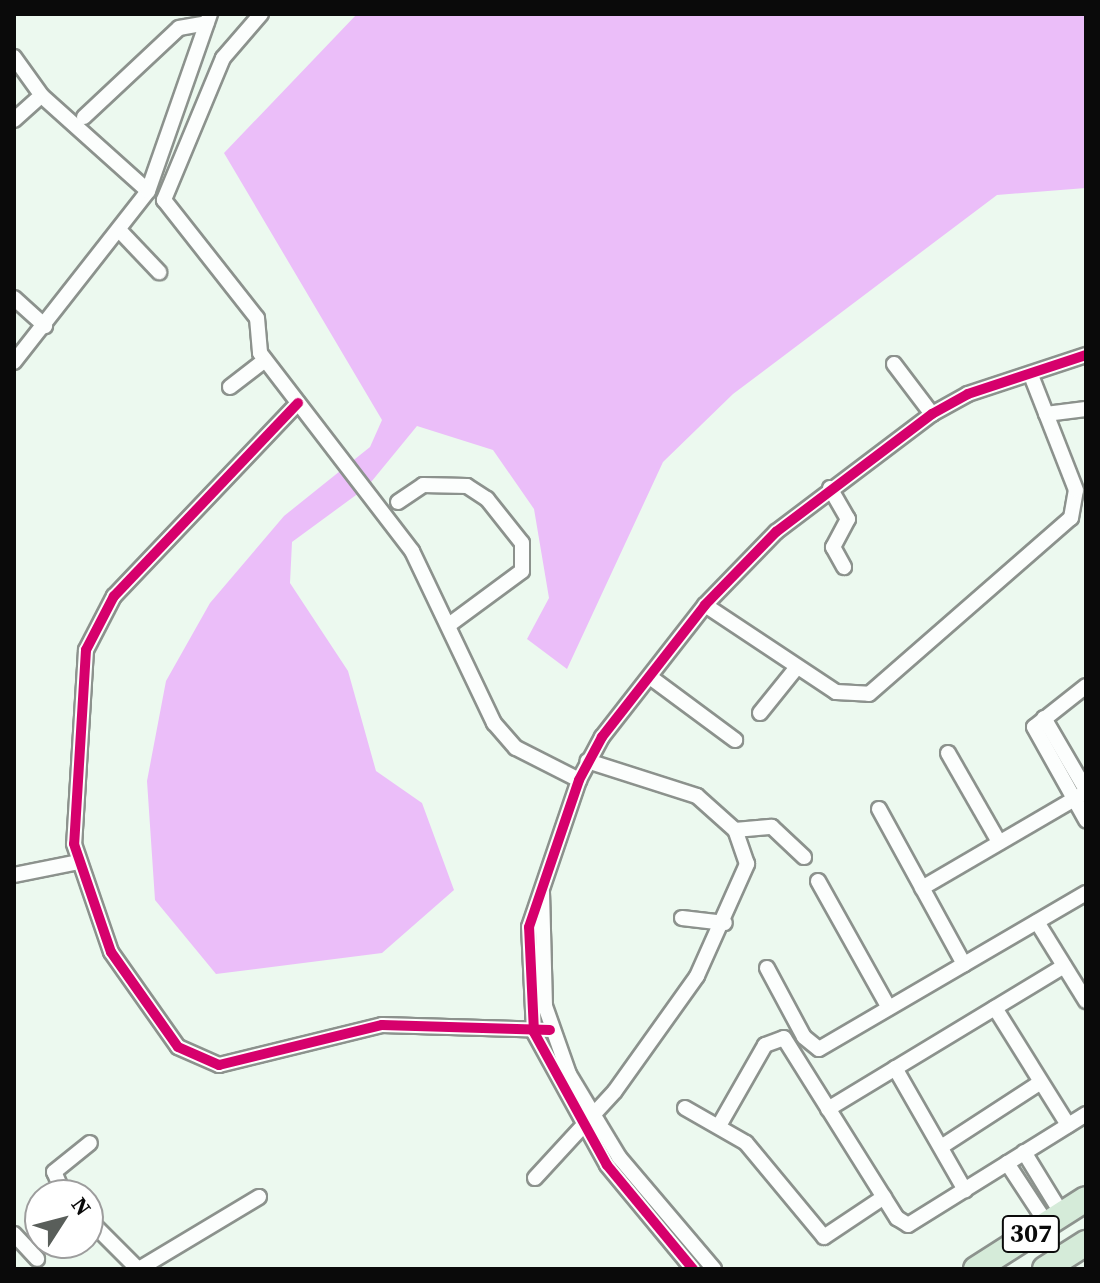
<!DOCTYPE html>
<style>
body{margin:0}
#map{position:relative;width:1100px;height:1283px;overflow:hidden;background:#ecf9ef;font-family:"Source Serif 4",serif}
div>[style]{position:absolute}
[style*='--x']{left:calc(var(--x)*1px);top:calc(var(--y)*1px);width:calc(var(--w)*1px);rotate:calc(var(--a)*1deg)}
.water>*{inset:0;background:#ebbef9}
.roads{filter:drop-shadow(2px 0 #8c928d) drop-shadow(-2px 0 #8c928d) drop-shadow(0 2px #8c928d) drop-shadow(0 -2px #8c928d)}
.street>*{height:14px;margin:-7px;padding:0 7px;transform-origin:7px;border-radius:7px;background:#fcfefd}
.primary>*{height:24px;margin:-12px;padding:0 12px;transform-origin:12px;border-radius:12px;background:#d5ebd9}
.cycleway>*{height:10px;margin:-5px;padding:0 5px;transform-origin:5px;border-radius:5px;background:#d6006c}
span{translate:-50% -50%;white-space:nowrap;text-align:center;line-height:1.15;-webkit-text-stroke:8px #fff;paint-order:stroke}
.shield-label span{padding:2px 6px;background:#fff;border:2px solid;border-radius:6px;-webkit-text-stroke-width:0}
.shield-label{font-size:26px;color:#0a0a0a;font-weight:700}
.frame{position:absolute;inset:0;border:16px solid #0a0a0a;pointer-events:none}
.north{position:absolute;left:24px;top:1179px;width:80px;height:80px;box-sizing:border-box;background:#fff;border:2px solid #9d9d9d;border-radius:50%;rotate:54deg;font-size:22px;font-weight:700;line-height:32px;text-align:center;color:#0a0a0a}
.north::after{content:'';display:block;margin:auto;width:28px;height:36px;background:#595e5a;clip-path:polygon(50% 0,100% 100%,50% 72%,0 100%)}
</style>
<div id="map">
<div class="water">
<div style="clip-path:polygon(357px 14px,1086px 14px,1086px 188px,997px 195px,733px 394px,663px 462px,567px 669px,527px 639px,549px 598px,534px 509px,493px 450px,417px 426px,367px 487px,292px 542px,290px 583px,348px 671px,376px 771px,422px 803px,454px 890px,382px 953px,216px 974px,155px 900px,147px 781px,166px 681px,210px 603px,284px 516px,370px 447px,382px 420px,224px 153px)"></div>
</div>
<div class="roads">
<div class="street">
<div style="--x:261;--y:14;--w:58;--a:130.8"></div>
<div style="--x:223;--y:58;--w:154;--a:112.6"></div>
<div style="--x:164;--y:200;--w:150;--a:51.8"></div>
<div style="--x:257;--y:318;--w:35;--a:85"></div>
<div style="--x:260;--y:353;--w:250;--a:52.5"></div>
<div style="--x:412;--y:551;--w:191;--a:64.5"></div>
<div style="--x:494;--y:723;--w:33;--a:49"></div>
<div style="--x:516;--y:748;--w:71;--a:26.9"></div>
<div style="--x:14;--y:57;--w:48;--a:54.3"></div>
<div style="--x:42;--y:96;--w:142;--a:41.9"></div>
<div style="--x:84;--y:117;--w:130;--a:-43.1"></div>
<div style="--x:179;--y:28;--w:28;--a:-10"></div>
<div style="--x:14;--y:120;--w:30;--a:-42"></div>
<div style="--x:120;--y:231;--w:57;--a:46.4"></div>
<div style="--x:14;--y:298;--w:42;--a:42.1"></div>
<div style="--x:14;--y:362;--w:217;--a:-51.9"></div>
<div style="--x:148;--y:191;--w:188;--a:-70.7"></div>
<div style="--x:894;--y:364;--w:63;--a:52.8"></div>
<div style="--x:230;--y:387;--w:44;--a:-37.6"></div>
<div style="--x:298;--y:403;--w:267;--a:133.6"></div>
<div style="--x:114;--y:596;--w:61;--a:117.4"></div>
<div style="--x:86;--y:650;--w:194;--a:93.5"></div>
<div style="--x:74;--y:844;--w:114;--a:71.1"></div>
<div style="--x:111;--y:952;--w:116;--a:54.8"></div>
<div style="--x:178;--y:1047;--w:45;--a:23.7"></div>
<div style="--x:219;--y:1065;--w:168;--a:-13.8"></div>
<div style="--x:382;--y:1025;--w:168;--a:1.7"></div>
<div style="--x:1046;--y:414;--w:40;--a:-7.1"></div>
<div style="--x:830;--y:488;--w:36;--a:60"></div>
<div style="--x:848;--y:519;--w:32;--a:118"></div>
<div style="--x:833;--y:547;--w:23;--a:61"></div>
<div style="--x:398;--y:502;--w:30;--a:-34"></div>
<div style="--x:423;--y:485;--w:44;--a:1.3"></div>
<div style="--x:467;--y:486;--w:24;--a:33"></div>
<div style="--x:487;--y:499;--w:56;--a:51.5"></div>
<div style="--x:522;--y:543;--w:28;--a:90"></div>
<div style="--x:522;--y:571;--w:89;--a:143.6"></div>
<div style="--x:705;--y:605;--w:157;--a:33.6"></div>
<div style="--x:836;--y:692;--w:33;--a:3"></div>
<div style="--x:869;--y:694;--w:268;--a:-41.1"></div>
<div style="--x:1071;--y:518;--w:28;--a:-80"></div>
<div style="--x:1076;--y:490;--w:123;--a:-111.4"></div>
<div style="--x:650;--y:677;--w:106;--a:36.5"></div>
<div style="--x:1086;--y:686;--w:66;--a:141.7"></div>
<div style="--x:1034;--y:727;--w:107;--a:60.8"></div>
<div style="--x:760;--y:713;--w:59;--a:-51.2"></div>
<div style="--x:1044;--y:718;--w:83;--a:59.7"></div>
<div style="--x:948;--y:753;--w:103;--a:60.2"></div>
<div style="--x:879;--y:809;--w:177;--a:61.3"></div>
<div style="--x:735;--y:830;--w:37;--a:-5"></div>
<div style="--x:772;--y:827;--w:44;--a:43.2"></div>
<div style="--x:14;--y:875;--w:66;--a:-11.3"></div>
<div style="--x:818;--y:881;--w:145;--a:60.8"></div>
<div style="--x:922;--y:888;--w:190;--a:-30.3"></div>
<div style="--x:542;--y:892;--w:114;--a:88.5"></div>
<div style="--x:545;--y:1006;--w:72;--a:70.6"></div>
<div style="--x:569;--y:1074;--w:97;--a:58.9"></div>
<div style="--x:619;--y:1157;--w:147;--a:49.7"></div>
<div style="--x:682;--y:918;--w:43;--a:6.6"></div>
<div style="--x:1037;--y:922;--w:93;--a:58.2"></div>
<div style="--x:767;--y:968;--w:78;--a:61.8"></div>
<div style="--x:804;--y:1037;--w:19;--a:39"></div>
<div style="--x:819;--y:1049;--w:309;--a:-30.3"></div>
<div style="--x:995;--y:1008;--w:138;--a:58"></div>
<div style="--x:895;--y:1068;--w:141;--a:60.2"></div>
<div style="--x:685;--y:1108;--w:70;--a:29.8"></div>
<div style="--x:746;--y:1143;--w:122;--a:50.3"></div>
<div style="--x:824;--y:1237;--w:72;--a:-33.7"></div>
<div style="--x:828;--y:1109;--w:276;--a:-31.2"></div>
<div style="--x:720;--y:1124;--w:91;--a:-60.3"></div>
<div style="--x:765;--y:1045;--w:20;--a:-20"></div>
<div style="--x:784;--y:1038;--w:213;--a:57.9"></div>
<div style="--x:897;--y:1218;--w:13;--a:32"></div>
<div style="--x:908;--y:1225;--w:210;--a:-31.9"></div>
<div style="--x:941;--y:1147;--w:119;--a:-33"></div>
<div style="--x:1024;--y:1152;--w:73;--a:58.5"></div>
<div style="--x:1007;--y:1163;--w:73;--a:56.7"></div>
<div style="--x:535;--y:1178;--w:118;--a:-47.4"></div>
<div style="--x:615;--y:1091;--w:141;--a:-54.5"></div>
<div style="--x:697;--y:976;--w:123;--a:-65.9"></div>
<div style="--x:747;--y:864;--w:36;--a:-109"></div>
<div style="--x:735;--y:830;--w:51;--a:-138.2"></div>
<div style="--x:697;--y:796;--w:115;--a:-162.3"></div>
<div style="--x:64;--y:1195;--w:25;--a:-113"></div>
<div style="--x:54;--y:1172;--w:46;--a:-38.9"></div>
<div style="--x:88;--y:1219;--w:71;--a:45"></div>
<div style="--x:14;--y:1234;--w:34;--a:47"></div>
<div style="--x:139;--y:1269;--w:140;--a:-31"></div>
<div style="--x:693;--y:1269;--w:135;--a:-129.6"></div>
<div style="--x:607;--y:1165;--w:152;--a:-118.8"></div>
<div style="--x:534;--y:1032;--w:105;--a:-92.7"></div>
<div style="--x:529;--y:927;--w:155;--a:-71.2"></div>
<div style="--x:579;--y:780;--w:49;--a:-61.9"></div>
<div style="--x:602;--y:737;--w:167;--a:-52"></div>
<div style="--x:705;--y:605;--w:102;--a:-45.8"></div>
<div style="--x:776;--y:532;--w:196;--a:-37.1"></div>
<div style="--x:932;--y:414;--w:41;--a:-29.1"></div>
<div style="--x:968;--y:394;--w:124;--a:-18.3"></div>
</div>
<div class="primary">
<div style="--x:976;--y:1269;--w:130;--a:-32.5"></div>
<div style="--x:1045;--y:1269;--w:49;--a:-32.4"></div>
</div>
</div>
<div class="cycleway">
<div style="--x:298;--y:403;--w:267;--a:133.6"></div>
<div style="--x:114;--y:596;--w:61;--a:117.4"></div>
<div style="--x:86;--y:650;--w:194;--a:93.5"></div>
<div style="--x:74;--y:844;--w:114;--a:71.1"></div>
<div style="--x:111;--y:952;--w:116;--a:54.8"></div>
<div style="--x:178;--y:1047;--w:45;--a:23.7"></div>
<div style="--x:219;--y:1065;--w:168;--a:-13.8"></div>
<div style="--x:382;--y:1025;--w:168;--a:1.7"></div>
<div style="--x:693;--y:1269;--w:135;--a:-129.6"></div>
<div style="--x:607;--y:1165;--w:152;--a:-118.8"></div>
<div style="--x:534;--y:1032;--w:105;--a:-92.7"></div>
<div style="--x:529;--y:927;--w:155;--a:-71.2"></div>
<div style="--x:579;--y:780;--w:49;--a:-61.9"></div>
<div style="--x:602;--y:737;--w:167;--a:-52"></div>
<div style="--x:705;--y:605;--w:102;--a:-45.8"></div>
<div style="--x:776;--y:532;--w:196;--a:-37.1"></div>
<div style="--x:932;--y:414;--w:41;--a:-29.1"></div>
<div style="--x:968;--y:394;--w:124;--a:-18.3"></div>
</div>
<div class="shield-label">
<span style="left:1031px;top:1234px">307</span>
</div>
<div class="frame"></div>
<div class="north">N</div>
</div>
